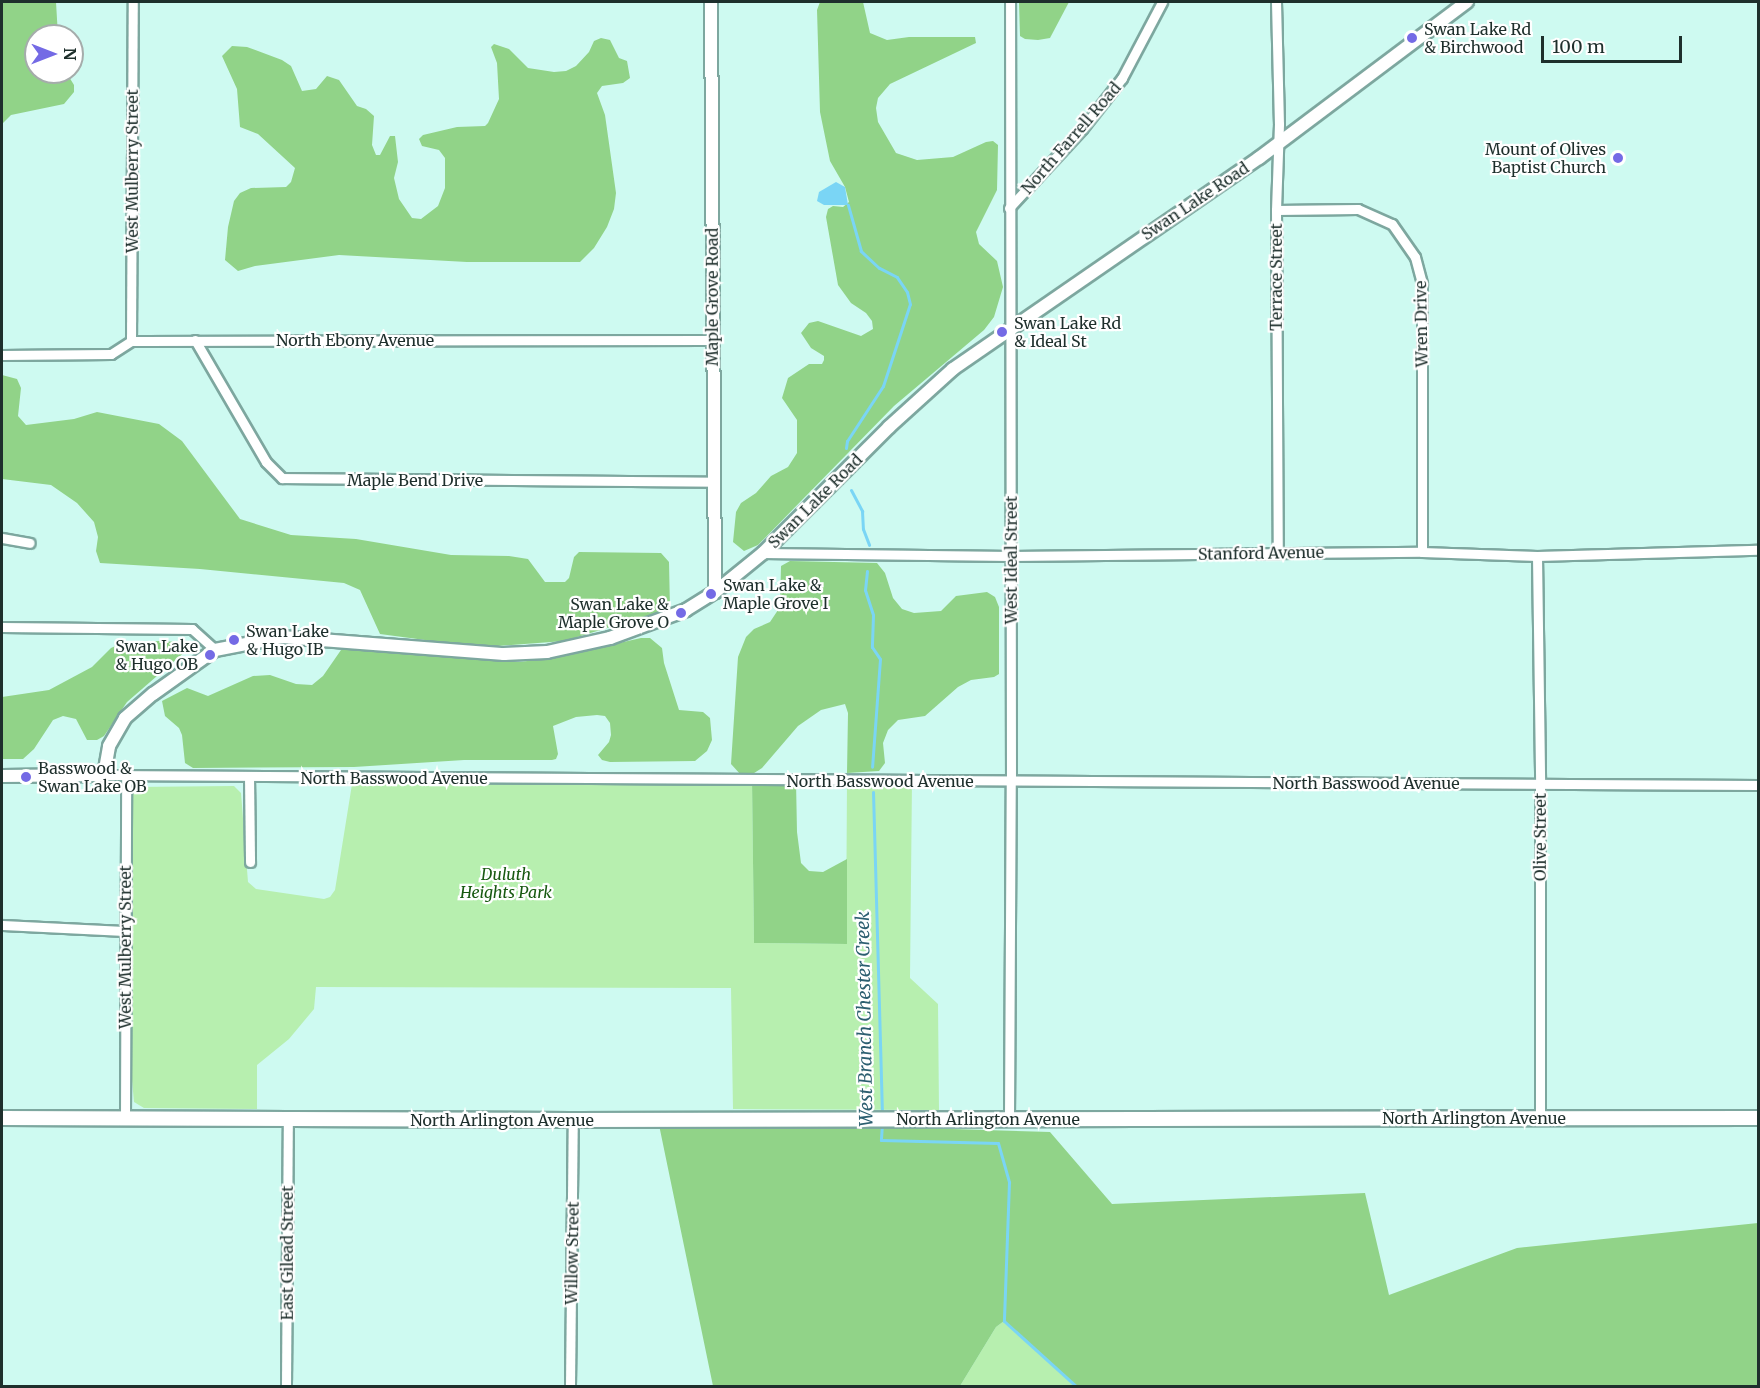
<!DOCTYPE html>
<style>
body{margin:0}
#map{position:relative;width:1760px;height:1388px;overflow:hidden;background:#cefaf1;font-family:Merriweather,serif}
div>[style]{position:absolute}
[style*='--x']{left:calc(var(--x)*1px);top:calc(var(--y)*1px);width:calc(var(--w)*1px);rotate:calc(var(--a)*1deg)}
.green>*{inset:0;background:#b7efaf}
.forest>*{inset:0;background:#91d388}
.water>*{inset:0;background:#7ad5f5}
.stream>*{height:3px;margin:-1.5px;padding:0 1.5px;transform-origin:1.5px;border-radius:1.5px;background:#7ad5f5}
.roads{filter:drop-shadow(2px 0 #7da79f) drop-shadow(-2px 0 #7da79f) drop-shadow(0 2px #7da79f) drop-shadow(0 -2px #7da79f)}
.minor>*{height:9px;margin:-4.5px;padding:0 4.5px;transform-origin:4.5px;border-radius:4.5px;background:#fff}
.tertiary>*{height:12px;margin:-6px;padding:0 6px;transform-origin:6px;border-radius:6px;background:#fff}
.secondary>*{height:14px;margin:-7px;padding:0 7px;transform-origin:7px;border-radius:7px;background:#fff}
.dots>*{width:16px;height:16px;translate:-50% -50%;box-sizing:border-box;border:3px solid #fff;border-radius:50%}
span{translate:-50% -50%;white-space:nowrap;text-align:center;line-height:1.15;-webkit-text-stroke:4.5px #fff;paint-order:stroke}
.poi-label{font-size:16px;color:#1e2f2c}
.left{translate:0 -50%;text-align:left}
.right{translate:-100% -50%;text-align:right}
.street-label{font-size:16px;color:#1e2f2c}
.park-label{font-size:16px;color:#185911;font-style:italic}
.water-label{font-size:18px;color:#2c5f70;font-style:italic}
.frame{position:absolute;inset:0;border:3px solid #1e2f2c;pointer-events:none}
.north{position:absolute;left:24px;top:24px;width:60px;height:60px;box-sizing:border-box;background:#fff;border:2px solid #a5acab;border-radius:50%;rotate:90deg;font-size:16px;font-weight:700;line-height:24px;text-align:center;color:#1e2f2c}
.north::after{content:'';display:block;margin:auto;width:21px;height:27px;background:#746ae5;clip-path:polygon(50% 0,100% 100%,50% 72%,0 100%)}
.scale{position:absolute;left:1541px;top:36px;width:141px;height:27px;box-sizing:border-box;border:3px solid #1e2f2c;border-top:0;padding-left:8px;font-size:18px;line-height:21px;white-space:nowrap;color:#1e2f2c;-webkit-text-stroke:4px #fff;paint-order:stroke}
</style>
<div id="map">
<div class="green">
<div style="clip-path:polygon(353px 778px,752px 780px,754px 943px,846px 944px,847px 781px,912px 781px,910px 978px,938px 1004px,939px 1110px,733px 1109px,731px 988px,316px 987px,314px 1009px,289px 1039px,257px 1065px,257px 1109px,144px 1108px,134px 1102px,130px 1058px,132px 794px,135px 787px,234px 786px,241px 793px,248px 882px,256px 889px,324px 899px,330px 897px,335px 890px)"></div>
<div style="clip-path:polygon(1004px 1321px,1076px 1386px,960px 1386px,996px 1327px)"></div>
</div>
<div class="forest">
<div style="clip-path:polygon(2px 2px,56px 2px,58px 36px,36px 36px,36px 72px,66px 72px,74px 85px,74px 92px,64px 104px,11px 115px,2px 124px)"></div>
<div style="clip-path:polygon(820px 2px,863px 2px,870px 33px,887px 40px,909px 37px,975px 37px,976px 43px,890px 84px,878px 98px,876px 108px,878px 122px,896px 153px,917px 160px,953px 157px,986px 142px,993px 141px,998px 145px,997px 190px,976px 232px,979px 244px,997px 261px,1003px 287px,994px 317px,984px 330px,894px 406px,758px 545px,744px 551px,733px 542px,736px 512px,741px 503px,756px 493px,771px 476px,788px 467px,797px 453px,797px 420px,782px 398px,788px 378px,809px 364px,822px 364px,824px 360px,824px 356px,811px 348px,801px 333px,809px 323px,818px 321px,861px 336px,873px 329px,872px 321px,866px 313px,851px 303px,838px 285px,826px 217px,828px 209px,833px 206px,843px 207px,849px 202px,845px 187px,830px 161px,820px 112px,817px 10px)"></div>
<div style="clip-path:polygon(1019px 2px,1069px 2px,1050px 38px,1038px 40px,1025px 39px,1020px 36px)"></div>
<div style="clip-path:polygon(601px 38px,610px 40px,619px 58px,627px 61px,630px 78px,623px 83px,602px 86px,597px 93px,605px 115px,616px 193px,614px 209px,607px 227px,594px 248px,580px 262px,467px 262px,339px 255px,255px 266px,238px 271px,225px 260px,228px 227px,234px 201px,240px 193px,251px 188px,286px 187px,291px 182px,295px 168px,258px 134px,240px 127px,237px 89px,222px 56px,232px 46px,247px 47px,282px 60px,291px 66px,302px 91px,316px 89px,327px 76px,339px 80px,357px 106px,366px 109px,374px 116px,372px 145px,376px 155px,380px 155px,390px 136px,395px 136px,398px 162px,394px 178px,399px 199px,412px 218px,421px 219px,438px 206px,445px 188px,445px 158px,439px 150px,422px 146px,419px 139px,423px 135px,457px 127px,485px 126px,488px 123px,499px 99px,497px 63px,491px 47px,494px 44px,509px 49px,528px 68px,554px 72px,566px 71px,576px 66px,589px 52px,594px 41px)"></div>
<div style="clip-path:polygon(2px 375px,17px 379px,21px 388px,18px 416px,26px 425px,74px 419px,97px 412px,159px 424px,182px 441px,240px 519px,291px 535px,356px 539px,451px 555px,509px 556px,528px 559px,545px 582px,565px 582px,569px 578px,574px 557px,579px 552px,661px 553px,669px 562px,670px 609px,564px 641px,498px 646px,455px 644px,380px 634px,360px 590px,344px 583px,200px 569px,100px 563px,96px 551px,98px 537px,94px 522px,77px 503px,51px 485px,2px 479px)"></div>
<div style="clip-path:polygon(790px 561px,877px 563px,885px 573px,893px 598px,902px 609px,914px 613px,941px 611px,956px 596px,987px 592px,995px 597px,999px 607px,999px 674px,994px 677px,971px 680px,958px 687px,925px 716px,898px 720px,888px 730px,883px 743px,885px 763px,879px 771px,847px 773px,848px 713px,845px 704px,821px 710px,798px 726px,762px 768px,751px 775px,741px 775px,731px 764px,738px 657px,746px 637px,754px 629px,770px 622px,780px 607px,781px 566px)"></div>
<div style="clip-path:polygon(641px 638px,650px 638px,662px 648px,664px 663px,679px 710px,703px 712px,710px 718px,712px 740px,707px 751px,695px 761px,610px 762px,602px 760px,598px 755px,609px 742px,611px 735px,610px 723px,605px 716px,597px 715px,576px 717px,553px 726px,558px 754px,556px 759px,552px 760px,464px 760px,354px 767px,193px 768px,185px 763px,182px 735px,179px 728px,165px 716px,162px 701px,187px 688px,208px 696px,253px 676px,270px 675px,296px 684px,312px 685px,323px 676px,341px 650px,348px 648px,517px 662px,549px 659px)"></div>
<div style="clip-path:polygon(158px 641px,181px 642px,186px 644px,187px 650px,127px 702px,104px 736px,97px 740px,87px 740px,76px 719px,63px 716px,53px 720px,34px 749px,23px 759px,2px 759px,2px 697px,49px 690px,92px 667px,111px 648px,120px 644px)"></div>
<div style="clip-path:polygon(752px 780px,796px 781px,797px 832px,801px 863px,809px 871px,823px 872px,847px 859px,847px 944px,754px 943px)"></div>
<div style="clip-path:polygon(658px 1120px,1050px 1132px,1112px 1204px,1365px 1193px,1389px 1295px,1517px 1248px,1758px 1223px,1758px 1386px,1076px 1386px,1004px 1321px,996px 1327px,960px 1386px,713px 1386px)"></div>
</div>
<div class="water">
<div style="clip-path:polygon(836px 182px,845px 187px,848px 205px,824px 205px,817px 201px,819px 192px)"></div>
</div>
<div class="stream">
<div style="--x:846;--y:448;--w:7;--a:-82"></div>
<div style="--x:847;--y:441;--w:66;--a:-56.8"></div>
<div style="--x:883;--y:386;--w:86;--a:-71.8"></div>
<div style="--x:910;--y:304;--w:12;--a:-104"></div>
<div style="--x:907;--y:292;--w:18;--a:-124"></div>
<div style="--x:897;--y:277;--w:20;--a:-153"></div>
<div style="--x:879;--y:268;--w:25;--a:-137"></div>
<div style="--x:861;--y:251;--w:48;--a:-105.8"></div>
<div style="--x:851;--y:490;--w:24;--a:62"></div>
<div style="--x:862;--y:511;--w:18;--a:87"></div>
<div style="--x:863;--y:529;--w:17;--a:69"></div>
<div style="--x:867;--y:571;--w:19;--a:96"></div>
<div style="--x:865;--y:590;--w:26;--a:72"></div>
<div style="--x:873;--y:615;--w:32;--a:92"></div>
<div style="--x:872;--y:647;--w:14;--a:56"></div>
<div style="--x:880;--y:659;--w:108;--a:94.2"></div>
<div style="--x:873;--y:792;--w:322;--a:88.4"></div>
<div style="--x:882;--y:1124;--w:16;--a:94"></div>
<div style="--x:881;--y:1140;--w:117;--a:1.5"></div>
<div style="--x:998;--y:1143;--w:41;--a:74.2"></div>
<div style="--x:1009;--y:1182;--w:139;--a:92.1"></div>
<div style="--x:1004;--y:1321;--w:97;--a:42.1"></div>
</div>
<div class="roads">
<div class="minor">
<div style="--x:1276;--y:2;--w:122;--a:88.6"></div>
<div style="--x:1279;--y:124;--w:86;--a:92"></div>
<div style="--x:1276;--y:210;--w:343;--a:89.7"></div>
<div style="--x:1009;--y:208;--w:108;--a:-47.3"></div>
<div style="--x:1082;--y:129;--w:65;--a:-51.9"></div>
<div style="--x:1122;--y:78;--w:86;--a:-62.2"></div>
<div style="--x:1276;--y:210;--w:82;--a:-0.7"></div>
<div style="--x:1358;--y:209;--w:37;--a:24"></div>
<div style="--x:1392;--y:224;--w:40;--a:55.1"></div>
<div style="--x:1415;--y:257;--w:28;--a:75"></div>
<div style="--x:1422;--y:284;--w:268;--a:90"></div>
<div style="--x:195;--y:340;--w:141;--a:59.8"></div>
<div style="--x:266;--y:462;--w:23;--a:45"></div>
<div style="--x:282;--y:478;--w:431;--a:0.5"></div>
<div style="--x:131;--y:341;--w:339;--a:-89.7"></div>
<div style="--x:2;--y:355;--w:109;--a:-0.5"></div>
<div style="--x:111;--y:354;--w:24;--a:-33"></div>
<div style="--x:131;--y:341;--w:10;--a:0"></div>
<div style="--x:141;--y:341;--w:571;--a:-0.1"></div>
<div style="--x:2;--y:538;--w:28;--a:10"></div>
<div style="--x:763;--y:553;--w:248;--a:0.7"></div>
<div style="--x:1011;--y:556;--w:411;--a:-0.6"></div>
<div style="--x:1422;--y:552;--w:115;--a:2"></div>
<div style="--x:1537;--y:556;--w:221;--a:-1.6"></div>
<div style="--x:1537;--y:556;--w:228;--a:89.2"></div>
<div style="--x:1540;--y:784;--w:334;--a:90"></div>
<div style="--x:2;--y:627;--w:190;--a:0.6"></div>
<div style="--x:192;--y:629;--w:31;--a:42"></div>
<div style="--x:104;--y:775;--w:1654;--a:0.35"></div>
<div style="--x:249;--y:776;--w:86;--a:89.3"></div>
<div style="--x:2;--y:925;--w:123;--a:2.8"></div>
<div style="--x:125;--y:1118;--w:341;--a:-89.8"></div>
<div style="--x:1009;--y:1119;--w:337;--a:-89.7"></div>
<div style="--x:1011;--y:782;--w:780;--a:-90.07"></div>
<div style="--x:286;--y:1386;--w:267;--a:-89.6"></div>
<div style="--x:570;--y:1386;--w:266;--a:-89.4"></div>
</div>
<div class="tertiary">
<div style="--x:711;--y:2;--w:590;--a:89.61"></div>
<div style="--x:2;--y:776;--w:102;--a:-0.6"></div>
<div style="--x:104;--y:775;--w:29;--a:-80"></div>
<div style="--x:109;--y:746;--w:32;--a:-60"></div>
<div style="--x:125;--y:718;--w:37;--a:-41"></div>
<div style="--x:153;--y:694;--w:76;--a:-35.4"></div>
<div style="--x:215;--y:650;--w:68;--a:-11"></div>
<div style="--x:282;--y:637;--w:223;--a:4.4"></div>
<div style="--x:504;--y:654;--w:43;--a:-2.7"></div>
<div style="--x:547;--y:652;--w:65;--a:-12.5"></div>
<div style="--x:610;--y:638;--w:81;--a:-20.2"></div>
<div style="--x:686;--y:610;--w:34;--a:-32"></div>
<div style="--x:715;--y:592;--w:62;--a:-39.1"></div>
<div style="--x:763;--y:553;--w:178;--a:-45"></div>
<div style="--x:889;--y:427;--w:86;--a:-42.2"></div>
<div style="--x:953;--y:369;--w:372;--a:-34.6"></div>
<div style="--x:1259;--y:158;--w:260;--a:-36.9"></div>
</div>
<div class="secondary">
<div style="--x:2;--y:1118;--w:571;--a:0.2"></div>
<div style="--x:573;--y:1120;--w:1185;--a:-0.1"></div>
</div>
</div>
<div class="dots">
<div style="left:1412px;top:38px;background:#746ae5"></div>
<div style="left:1618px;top:158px;background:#746ae5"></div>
<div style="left:1002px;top:332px;background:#746ae5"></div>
<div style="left:711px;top:594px;background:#746ae5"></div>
<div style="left:681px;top:613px;background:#746ae5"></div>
<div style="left:234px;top:640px;background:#746ae5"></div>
<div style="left:210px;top:655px;background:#746ae5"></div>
<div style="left:26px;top:777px;background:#746ae5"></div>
</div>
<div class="poi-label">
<span class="left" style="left:1424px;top:38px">Swan Lake Rd<br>&amp; Birchwood</span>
<span class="right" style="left:1606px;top:158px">Mount of Olives<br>Baptist Church</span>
<span class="left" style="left:1014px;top:332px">Swan Lake Rd<br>&amp; Ideal St</span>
<span class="left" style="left:723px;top:594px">Swan Lake &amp;<br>Maple Grove I</span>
<span class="right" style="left:669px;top:613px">Swan Lake &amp;<br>Maple Grove O</span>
<span class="left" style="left:246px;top:640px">Swan Lake<br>&amp; Hugo IB</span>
<span class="right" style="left:198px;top:655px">Swan Lake<br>&amp; Hugo OB</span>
<span class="left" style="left:38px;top:777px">Basswood &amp;<br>Swan Lake OB</span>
</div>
<div class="street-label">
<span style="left:1071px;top:138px;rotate:-49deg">North Farrell Road</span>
<span style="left:132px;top:171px;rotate:-90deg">West Mulberry Street</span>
<span style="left:1195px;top:201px;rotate:-34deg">Swan Lake Road</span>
<span style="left:1276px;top:277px;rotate:-90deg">Terrace Street</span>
<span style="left:712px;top:297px;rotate:-90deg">Maple Grove Road</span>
<span style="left:1421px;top:324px;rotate:-91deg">Wren Drive</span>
<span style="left:355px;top:340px">North Ebony Avenue</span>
<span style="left:415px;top:480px">Maple Bend Drive</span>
<span style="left:815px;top:501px;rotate:-45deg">Swan Lake Road</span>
<span style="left:1261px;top:553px;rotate:-1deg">Stanford Avenue</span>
<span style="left:1011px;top:560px;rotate:-90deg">West Ideal Street</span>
<span style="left:394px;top:778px">North Basswood Avenue</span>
<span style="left:880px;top:781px">North Basswood Avenue</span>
<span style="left:1366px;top:783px">North Basswood Avenue</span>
<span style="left:1540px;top:837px;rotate:-90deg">Olive Street</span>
<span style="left:125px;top:947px;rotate:-90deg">West Mulberry Street</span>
<span style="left:1474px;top:1118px">North Arlington Avenue</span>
<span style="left:988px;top:1119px">North Arlington Avenue</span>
<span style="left:502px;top:1120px">North Arlington Avenue</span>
<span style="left:287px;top:1253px;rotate:-90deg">East Gilead Street</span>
<span style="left:572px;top:1253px;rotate:-89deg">Willow Street</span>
</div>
<div class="park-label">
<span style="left:506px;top:883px">Duluth<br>Heights Park</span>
</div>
<div class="water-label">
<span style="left:865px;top:1019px;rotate:-91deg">West Branch Chester Creek</span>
</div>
<div class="frame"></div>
<div class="north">N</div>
<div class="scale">100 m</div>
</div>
